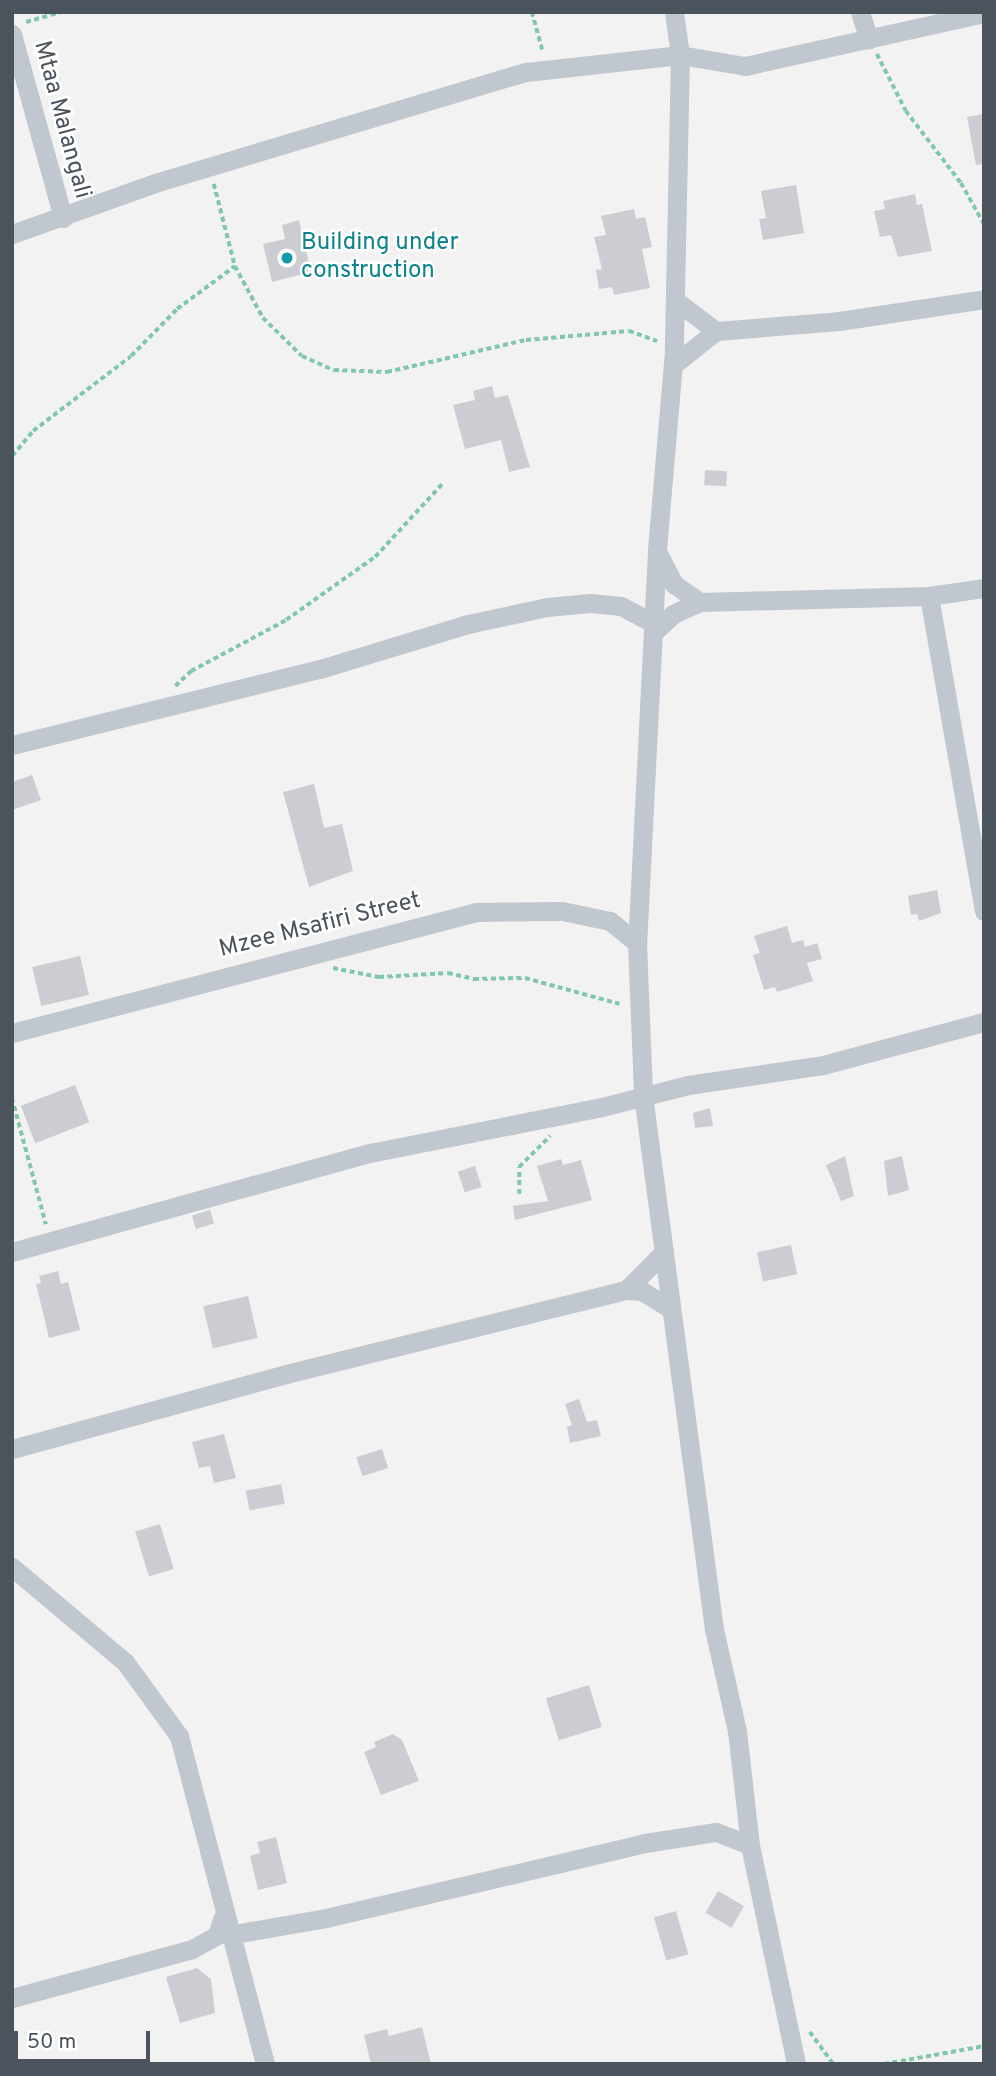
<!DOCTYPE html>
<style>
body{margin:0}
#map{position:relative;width:996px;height:2076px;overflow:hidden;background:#f3f2f2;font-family:Overpass,sans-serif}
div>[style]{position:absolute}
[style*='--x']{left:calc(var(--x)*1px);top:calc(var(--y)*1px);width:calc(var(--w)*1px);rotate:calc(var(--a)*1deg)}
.building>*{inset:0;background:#cccdd3;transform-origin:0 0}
.path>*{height:3.5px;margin-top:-1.75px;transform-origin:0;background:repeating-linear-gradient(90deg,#7fc8ab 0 5px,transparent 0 8.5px)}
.street>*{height:19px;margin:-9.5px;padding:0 9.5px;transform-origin:9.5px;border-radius:9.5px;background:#c1c7cf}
.dots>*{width:19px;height:19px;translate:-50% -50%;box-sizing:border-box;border:4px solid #fff;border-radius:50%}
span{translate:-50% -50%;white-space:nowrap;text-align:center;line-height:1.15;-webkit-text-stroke:5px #fff;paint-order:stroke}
.street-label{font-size:24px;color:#4b535d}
.culture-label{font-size:24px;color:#0d838f}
.left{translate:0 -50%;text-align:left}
.frame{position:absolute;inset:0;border:14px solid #4b535d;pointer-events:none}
.scale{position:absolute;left:14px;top:2031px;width:136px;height:32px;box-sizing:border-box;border:4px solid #4b535d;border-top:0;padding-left:9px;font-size:21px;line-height:24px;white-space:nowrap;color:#4b535d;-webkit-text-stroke:5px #fff;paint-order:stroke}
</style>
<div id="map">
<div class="building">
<div style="clip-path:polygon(984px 114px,984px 164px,976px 165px,967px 117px)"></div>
<div style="clip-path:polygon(796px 185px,804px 233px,763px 240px,759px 219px,766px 218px,761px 191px)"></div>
<div style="clip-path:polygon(915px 194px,917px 205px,922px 204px,932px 251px,898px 257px,891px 235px,880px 237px,874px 211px,885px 209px,883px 201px)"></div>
<div style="clip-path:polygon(634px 209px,636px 219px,645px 217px,652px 247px,642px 249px,650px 288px,614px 295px,612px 287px,599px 289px,596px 270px,602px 269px,594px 237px,606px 235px,601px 216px)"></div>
<div style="clip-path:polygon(299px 220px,311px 272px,272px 282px,263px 244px,285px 239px,282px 225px)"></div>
<div style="clip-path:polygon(492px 386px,495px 398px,508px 395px,530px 467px,509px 472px,501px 440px,465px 449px,453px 405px,475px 400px,473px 391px)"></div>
<div style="left:705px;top:470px;width:22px;height:15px;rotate:3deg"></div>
<div style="clip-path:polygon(32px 775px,41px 800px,12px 810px,12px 782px)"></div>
<div style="clip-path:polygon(314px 784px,324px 828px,342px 824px,353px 871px,309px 887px,283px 792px)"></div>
<div style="clip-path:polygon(937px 890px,941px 913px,919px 921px,917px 914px,911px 915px,908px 896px)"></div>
<div style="clip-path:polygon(787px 926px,792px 943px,803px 940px,805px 947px,817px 943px,822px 959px,807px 963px,813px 981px,777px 992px,775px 987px,764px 990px,753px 955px,760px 953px,754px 936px)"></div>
<div style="left:80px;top:956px;width:40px;height:49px;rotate:77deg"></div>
<div style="left:75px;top:1085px;width:40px;height:58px;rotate:69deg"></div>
<div style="clip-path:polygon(710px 1108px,713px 1126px,695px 1128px,693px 1113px)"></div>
<div style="clip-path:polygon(845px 1156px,854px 1196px,841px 1201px,826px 1165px)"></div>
<div style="clip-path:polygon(902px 1156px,909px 1190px,888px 1196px,884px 1161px)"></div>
<div style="clip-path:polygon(561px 1159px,563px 1165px,581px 1160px,592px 1200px,515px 1220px,513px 1206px,548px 1201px,537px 1166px)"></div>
<div style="left:475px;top:1166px;width:22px;height:18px;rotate:72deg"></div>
<div style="left:210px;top:1210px;width:14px;height:19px;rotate:73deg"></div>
<div style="left:791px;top:1245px;width:30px;height:35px;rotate:78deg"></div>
<div style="clip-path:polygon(58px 1271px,61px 1284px,68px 1282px,80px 1330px,49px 1338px,36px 1284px,41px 1283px,39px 1276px)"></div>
<div style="left:248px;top:1296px;width:43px;height:46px;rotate:77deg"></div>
<div style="clip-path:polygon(579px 1399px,587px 1422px,597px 1420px,601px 1436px,570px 1443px,567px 1427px,572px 1425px,565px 1404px)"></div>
<div style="clip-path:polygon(224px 1434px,236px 1478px,214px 1483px,210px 1466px,199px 1468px,192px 1442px)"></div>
<div style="left:382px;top:1449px;width:20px;height:27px;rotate:72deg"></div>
<div style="left:281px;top:1484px;width:20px;height:36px;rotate:79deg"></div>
<div style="left:160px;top:1524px;width:47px;height:26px;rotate:73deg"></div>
<div style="left:589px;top:1685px;width:44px;height:45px;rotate:73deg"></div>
<div style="clip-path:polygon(393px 1734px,402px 1740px,419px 1781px,381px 1795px,364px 1752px,376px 1747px,374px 1742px)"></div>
<div style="clip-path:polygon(276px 1837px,287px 1883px,258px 1890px,250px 1856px,260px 1853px,257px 1842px)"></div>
<div style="left:718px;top:1891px;width:30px;height:25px;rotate:30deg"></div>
<div style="left:676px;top:1911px;width:45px;height:23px;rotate:74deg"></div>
<div style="clip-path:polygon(197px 1968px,211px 1979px,215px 2013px,180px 2023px,166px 1977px)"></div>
<div style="clip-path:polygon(422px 2027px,431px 2064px,371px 2064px,364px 2035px,387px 2029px,389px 2036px)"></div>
</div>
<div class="path">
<div style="--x:532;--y:12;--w:41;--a:74.6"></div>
<div style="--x:26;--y:22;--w:36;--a:-16"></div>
<div style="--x:877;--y:54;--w:64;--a:63"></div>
<div style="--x:906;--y:111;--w:91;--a:52.6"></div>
<div style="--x:961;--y:183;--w:47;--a:60.7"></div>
<div style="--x:214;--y:184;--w:85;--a:75.6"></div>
<div style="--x:235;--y:266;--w:59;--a:61.7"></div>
<div style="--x:263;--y:318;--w:54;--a:44.3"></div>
<div style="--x:302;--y:356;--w:35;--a:24"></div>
<div style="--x:334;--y:370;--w:53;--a:2.2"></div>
<div style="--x:387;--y:372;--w:143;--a:-13"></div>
<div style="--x:526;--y:340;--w:103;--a:-5"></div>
<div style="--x:629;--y:331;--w:30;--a:20"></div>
<div style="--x:12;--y:456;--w:33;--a:-50"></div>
<div style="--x:33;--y:431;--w:123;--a:-37.4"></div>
<div style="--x:131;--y:356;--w:66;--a:-45.6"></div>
<div style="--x:177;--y:309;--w:72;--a:-36.6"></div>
<div style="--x:175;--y:686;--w:22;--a:-43"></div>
<div style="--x:191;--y:671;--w:108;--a:-28.2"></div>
<div style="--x:286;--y:620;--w:109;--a:-35.3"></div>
<div style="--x:375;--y:557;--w:102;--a:-47.4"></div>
<div style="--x:333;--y:968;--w:47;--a:11.1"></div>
<div style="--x:379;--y:977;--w:69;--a:-3.3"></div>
<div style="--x:448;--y:973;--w:27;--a:13"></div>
<div style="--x:474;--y:979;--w:51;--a:-1.1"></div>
<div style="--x:525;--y:978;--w:98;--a:15.3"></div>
<div style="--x:12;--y:1098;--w:131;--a:74.9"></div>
<div style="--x:519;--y:1194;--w:27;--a:-90"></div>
<div style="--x:519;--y:1167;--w:44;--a:-45"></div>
<div style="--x:810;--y:2032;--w:39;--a:54"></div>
<div style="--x:884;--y:2064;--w:102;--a:-10.2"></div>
</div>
<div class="street">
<div style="--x:674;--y:12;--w:43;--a:82.1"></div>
<div style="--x:680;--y:55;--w:296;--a:91.2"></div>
<div style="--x:674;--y:351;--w:201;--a:94.9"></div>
<div style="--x:657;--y:551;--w:393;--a:92.9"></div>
<div style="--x:637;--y:943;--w:152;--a:87.7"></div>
<div style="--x:643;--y:1095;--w:539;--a:82.43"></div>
<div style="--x:714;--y:1629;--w:105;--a:77.3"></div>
<div style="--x:737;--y:1731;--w:115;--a:83.5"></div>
<div style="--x:750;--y:1845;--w:224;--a:78.1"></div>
<div style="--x:860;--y:12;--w:29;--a:72"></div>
<div style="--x:12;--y:34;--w:191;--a:74.5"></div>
<div style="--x:12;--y:234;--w:152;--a:-19.6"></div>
<div style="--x:155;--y:183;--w:387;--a:-16.7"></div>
<div style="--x:526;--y:72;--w:155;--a:-6.3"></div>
<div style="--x:680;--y:55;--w:66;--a:9.6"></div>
<div style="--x:745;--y:66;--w:245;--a:-12.5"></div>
<div style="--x:675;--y:300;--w:51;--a:37.1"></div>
<div style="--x:716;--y:331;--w:123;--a:-4.6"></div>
<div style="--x:839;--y:321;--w:147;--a:-8.6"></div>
<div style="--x:673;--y:365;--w:55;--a:-38.3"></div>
<div style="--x:659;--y:555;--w:33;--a:63"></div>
<div style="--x:674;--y:584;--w:32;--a:35"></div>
<div style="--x:700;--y:602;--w:229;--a:-1.5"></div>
<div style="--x:929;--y:596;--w:56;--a:-8.3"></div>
<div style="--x:929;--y:596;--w:320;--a:80.1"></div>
<div style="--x:654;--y:632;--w:26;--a:-43"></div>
<div style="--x:673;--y:614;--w:30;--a:-24"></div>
<div style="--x:12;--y:745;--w:317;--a:-13.9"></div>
<div style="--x:320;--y:669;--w:155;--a:-16.9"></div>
<div style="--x:468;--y:624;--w:81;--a:-12.1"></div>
<div style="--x:547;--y:607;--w:44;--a:-5.2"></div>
<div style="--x:591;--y:603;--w:30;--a:6"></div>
<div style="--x:621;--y:606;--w:38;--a:28"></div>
<div style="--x:12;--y:1033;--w:480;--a:-14.6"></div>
<div style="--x:476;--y:912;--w:86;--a:-0.7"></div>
<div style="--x:562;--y:911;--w:49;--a:11.8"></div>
<div style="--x:610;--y:921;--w:35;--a:39"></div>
<div style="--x:12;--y:1252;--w:371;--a:-15.5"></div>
<div style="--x:370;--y:1153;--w:232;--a:-11.2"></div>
<div style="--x:598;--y:1108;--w:93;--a:-14.3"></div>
<div style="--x:688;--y:1085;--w:136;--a:-8.4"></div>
<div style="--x:823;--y:1065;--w:167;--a:-15"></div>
<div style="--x:626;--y:1290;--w:54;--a:-45"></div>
<div style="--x:12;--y:1449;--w:284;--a:-15.3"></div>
<div style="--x:286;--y:1374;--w:350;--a:-13.9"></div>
<div style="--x:626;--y:1290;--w:16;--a:4"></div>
<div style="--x:642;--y:1291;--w:32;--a:32"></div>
<div style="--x:12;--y:1567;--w:148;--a:40.1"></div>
<div style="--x:125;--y:1662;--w:92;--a:53.9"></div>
<div style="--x:179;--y:1736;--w:339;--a:75.3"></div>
<div style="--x:228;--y:1935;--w:99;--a:-9.8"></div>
<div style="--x:326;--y:1918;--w:328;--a:-13.2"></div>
<div style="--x:645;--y:1843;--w:72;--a:-8.8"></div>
<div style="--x:716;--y:1832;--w:36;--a:21"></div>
<div style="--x:12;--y:1998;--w:187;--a:-15.2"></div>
<div style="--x:192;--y:1949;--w:29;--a:-29"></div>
<div style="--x:217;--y:1935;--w:19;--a:-72"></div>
</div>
<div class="dots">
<div style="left:287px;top:258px;background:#0f9aa8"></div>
</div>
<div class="street-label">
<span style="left:61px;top:120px;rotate:75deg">Mtaa Malangali</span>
<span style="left:320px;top:926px;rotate:-14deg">Mzee Msafiri Street</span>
</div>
<div class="culture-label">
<span class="left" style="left:301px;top:258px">Building under<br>construction</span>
</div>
<div class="frame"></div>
<div class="scale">50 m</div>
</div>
